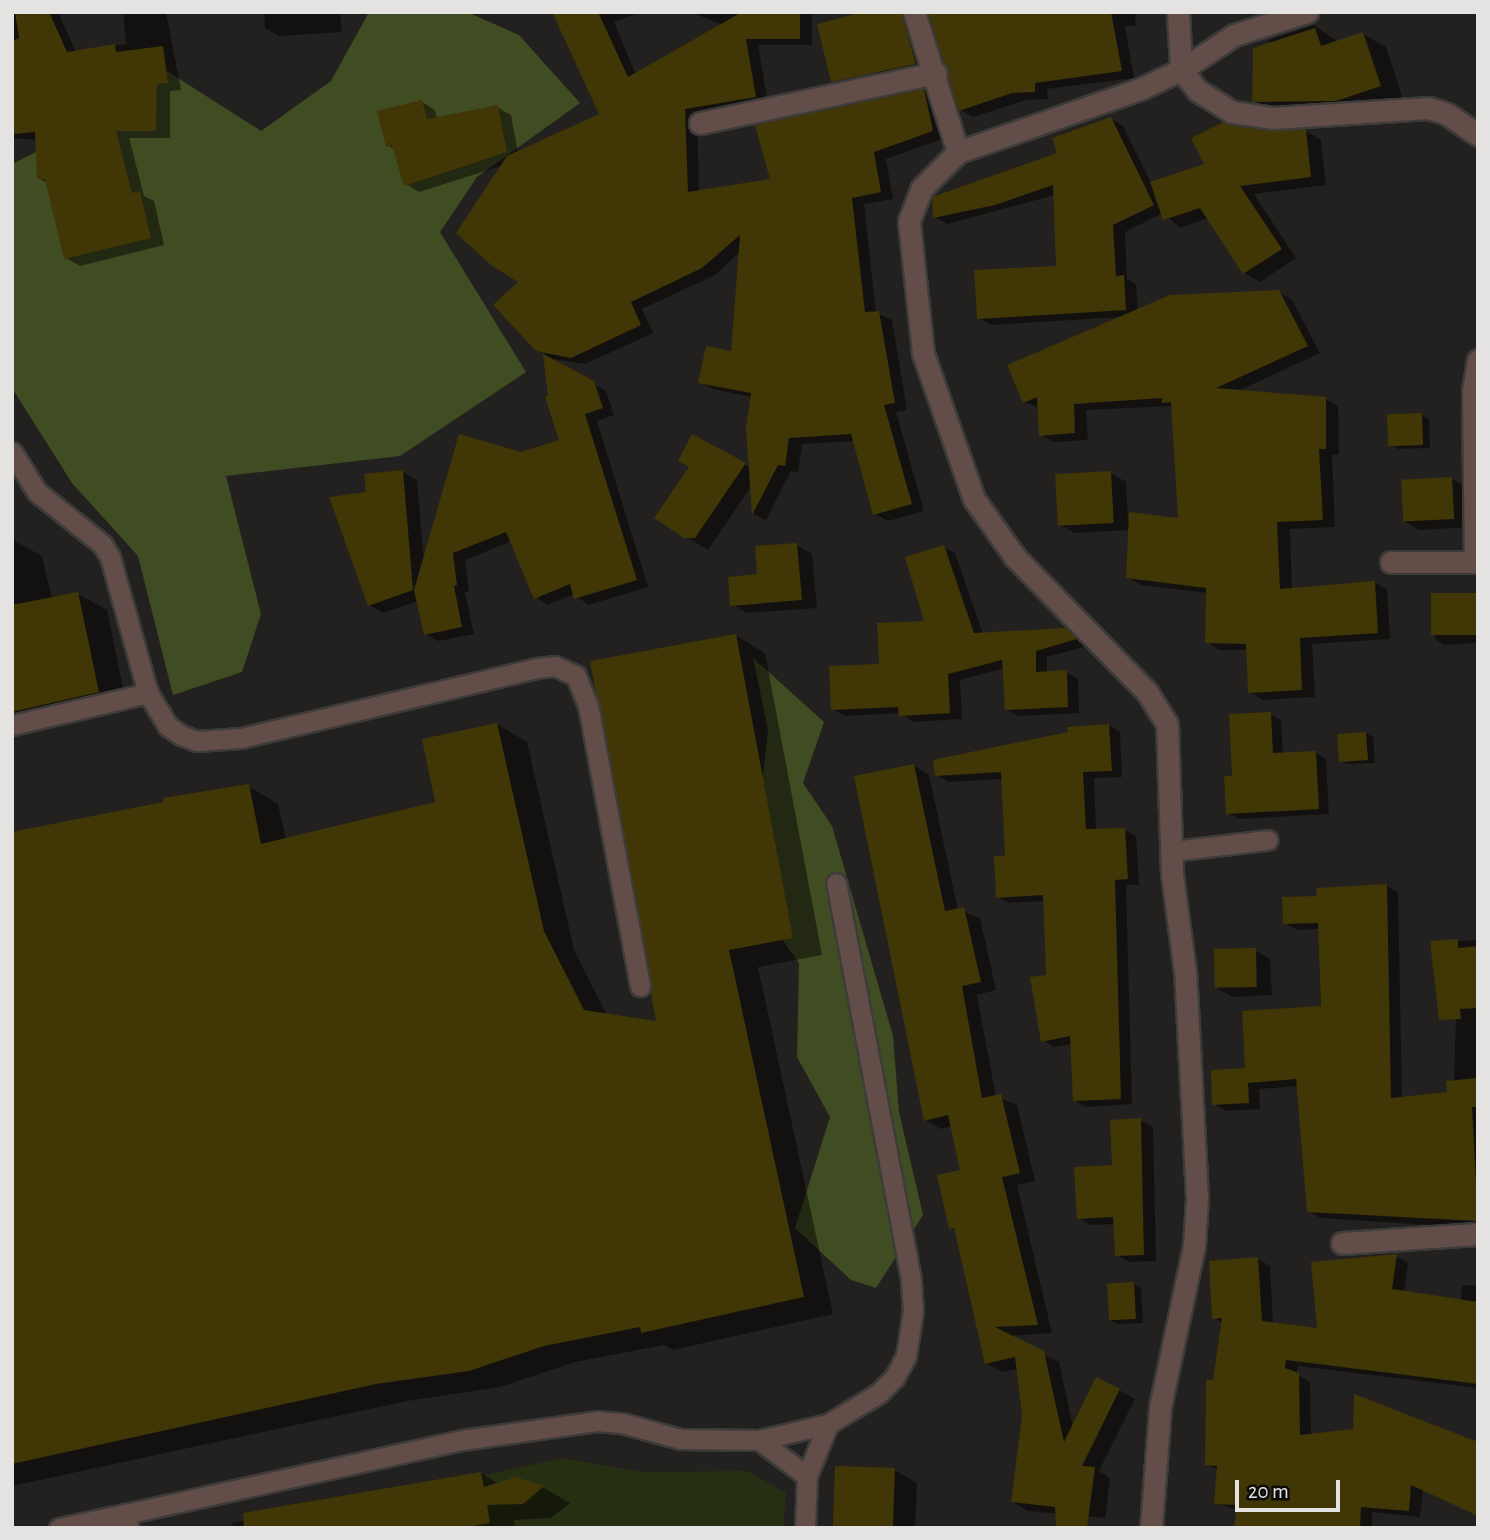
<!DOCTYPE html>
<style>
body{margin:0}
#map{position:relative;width:1490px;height:1540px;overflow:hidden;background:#22211f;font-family:"Alegreya Sans",sans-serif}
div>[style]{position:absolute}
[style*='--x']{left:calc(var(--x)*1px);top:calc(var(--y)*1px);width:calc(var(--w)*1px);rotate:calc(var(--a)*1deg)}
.green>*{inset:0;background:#272f13}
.forest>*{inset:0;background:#404c21}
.shadow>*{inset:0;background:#0007}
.building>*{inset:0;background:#413605;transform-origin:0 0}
.roads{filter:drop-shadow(2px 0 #3d3c3a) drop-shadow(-2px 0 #3d3c3a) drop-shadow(0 2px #3d3c3a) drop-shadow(0 -2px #3d3c3a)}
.lane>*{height:19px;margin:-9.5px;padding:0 9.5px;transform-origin:9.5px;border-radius:9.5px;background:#624d49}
.street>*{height:21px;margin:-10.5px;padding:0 10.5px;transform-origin:10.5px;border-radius:10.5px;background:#624d49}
span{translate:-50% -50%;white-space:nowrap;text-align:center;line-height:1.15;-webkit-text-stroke:5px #0b0b0a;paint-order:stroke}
.frame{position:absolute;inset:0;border:14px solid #e4e3e2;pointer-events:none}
.scale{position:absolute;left:1235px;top:1480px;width:105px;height:32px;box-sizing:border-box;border:4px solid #e4e3e2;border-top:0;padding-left:9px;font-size:21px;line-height:24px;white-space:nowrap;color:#e4e3e2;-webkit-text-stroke:5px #0b0b0a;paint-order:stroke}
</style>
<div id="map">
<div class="green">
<div style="clip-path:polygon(563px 1458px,641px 1472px,747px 1471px,786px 1493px,783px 1528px,242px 1528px)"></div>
</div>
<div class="forest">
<div style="clip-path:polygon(369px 12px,467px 12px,519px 35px,580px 103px,477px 177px,440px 232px,526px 372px,400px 456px,226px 476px,261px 614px,242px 672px,173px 695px,138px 556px,72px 483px,12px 388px,12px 164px,89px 126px,167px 71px,261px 131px,331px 81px)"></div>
<div style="clip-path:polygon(753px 658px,824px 722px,803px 783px,832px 826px,893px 1036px,899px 1112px,923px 1215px,876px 1288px,851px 1280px,795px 1228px,830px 1117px,797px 1057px,799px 963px,765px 915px,755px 844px,768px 730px)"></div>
</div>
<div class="shadow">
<div style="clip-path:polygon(12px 12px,58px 12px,76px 52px,126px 44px,123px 12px,166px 12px,181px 90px,170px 91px,170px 138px,129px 138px,144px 196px,154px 201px,164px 245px,80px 266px,66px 258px,48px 184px,39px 178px,37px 140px,12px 138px)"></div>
<div style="clip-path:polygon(264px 12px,340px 12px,342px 32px,279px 36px,265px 28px)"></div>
<div style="clip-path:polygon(554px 12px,641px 12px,614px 22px,636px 75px,723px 25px,690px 12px,812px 12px,812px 45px,758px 45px,768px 104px,697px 115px,699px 192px,772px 180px,924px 91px,937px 98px,945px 138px,886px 159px,893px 199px,864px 204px,876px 313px,892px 320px,907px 410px,896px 412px,924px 511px,888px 521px,875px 514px,855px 441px,802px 444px,798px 472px,791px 471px,766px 520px,754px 514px,752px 485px,708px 550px,657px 518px,691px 467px,693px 437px,751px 468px,752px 397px,713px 389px,700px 382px,733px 353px,740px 252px,715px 275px,642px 309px,653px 333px,585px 364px,546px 358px,606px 391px,614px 415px,597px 421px,648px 587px,588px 605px,574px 594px,548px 605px,535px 597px,512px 541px,465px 560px,469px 591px,465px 592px,474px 634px,438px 641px,426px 634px,418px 601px,383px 613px,369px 605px,368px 494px,403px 472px,417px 480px,424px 562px,521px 453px,561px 441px,545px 354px,537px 350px,521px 282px,504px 165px,419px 192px,406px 184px,395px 150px,388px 145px,422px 102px,435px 110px,437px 119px,497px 107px,511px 115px,518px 153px,601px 114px)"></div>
<div style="clip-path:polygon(867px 12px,916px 12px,929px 71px,887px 79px,874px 72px)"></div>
<div style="clip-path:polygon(930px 12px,1136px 12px,1135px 26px,1125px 26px,1134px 78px,1047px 89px,1048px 99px,1026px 100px,973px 117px,960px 110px)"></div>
<div style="clip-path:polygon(1314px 25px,1338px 42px,1363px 34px,1386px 47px,1403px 99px,1360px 113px,1276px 114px,1254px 101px,1269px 40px)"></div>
<div style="clip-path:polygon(1111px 119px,1123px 126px,1151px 183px,1206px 165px,1271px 133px,1306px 131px,1321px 140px,1326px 185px,1254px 194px,1296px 258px,1260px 282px,1244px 273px,1208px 218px,1180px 228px,1163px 213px,1125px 232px,1127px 279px,1136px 284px,1138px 311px,1278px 292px,1292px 300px,1320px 353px,1236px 392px,1325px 399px,1338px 406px,1339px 455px,1332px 455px,1335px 527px,1290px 529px,1292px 590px,1375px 582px,1387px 590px,1390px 639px,1312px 644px,1315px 697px,1263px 700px,1250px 692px,1248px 650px,1219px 650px,1207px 642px,1207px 593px,1141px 585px,1128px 577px,1130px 530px,1075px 533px,1060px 525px,1111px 473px,1126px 482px,1128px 521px,1180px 520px,1173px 406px,1086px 410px,1088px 440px,1054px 442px,1041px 435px,1040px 408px,1024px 402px,1122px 317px,991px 325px,978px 318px,1058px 268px,1055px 195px,947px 224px,935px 217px,933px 198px,1059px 154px)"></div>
<div style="clip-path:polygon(1422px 415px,1429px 419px,1430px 448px,1398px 449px,1391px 445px)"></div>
<div style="clip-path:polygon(1452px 479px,1467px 488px,1469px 527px,1419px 530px,1404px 521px)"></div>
<div style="clip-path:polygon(13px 540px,42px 556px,52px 599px,78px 594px,107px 610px,127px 708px,12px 733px)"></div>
<div style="clip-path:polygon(797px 545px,812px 554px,817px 608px,747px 613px,732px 604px)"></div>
<div style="clip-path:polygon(944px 547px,955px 553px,983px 634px,1066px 630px,1087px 646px,1047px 657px,1047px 673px,1066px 672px,1078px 679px,1079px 713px,1018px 716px,1006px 709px,1005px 668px,960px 680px,962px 719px,913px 722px,901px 713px,845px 716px,833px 709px,926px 622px)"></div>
<div style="clip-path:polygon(1478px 594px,1478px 643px,1444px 645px,1435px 639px,1433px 596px)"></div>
<div style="clip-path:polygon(735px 635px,765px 653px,822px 955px,758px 967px,833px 1314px,673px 1350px,664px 1345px,575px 1362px,500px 1387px,407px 1401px,12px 1486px,12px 834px,248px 786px,278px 804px,286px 840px,437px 803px,497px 724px,527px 742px,574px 950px,607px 1015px,659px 1023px)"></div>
<div style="clip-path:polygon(1270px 714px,1281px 720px,1283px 755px,1316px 753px,1326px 759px,1329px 814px,1239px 819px,1228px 813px,1234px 777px)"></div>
<div style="clip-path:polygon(1109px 725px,1120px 732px,1122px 777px,1094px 778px,1096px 831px,1125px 830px,1136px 836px,1139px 885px,1126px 885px,1132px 1104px,1086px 1107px,1074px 1100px,1072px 1044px,1054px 1047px,1043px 1040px,1048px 976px,1045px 901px,1009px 903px,998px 897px,1007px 857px,1003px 779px,948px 782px,937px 775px)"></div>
<div style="clip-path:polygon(1366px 733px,1373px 737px,1375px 763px,1347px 764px,1340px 760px)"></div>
<div style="clip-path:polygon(913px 765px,929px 775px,958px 910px,980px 918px,996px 990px,977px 995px,996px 1097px,1017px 1105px,1035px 1181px,1017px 1185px,1052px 1333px,1008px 1336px,1059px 1362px,1073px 1427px,1119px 1390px,1135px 1399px,1099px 1471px,1110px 1478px,1105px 1518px,1028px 1511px,1013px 1502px,1024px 1415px,1018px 1369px,1002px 1372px,986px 1363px,957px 1231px,951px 1228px,962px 1171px,952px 1126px,941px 1129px,925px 1120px)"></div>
<div style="clip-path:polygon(1387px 886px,1398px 892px,1402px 1098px,1449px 1094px,1454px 1082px,1456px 1016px,1432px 942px,1478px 940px,1478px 1228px,1320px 1218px,1309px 1211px,1298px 1086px,1259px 1089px,1260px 1109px,1226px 1111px,1214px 1104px,1246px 1069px,1323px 1008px,1320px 929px,1297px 930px,1285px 923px,1318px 897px)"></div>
<div style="clip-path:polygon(1255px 950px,1270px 959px,1272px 995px,1233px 997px,1218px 989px)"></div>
<div style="clip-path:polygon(1140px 1120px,1153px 1127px,1156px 1261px,1129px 1262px,1117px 1255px,1115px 1224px,1091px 1225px,1079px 1218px)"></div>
<div style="clip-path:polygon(1396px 1256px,1408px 1263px,1404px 1292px,1461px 1301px,1462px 1285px,1478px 1286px,1478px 1388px,1298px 1366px,1296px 1374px,1310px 1382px,1311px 1435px,1423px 1490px,1420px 1517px,1372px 1512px,1372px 1528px,1236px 1528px,1238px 1510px,1216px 1503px,1218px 1470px,1206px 1464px,1223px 1323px,1214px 1318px,1258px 1259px,1270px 1266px,1273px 1324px,1319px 1330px)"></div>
<div style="clip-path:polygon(1134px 1284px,1141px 1288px,1143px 1323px,1117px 1324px,1110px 1320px)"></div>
<div style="clip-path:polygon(894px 1470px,917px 1483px,915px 1528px,834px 1528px)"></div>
<div style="clip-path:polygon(481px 1473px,499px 1484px,516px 1479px,544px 1488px,570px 1503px,551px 1518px,514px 1520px,515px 1528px,233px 1528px,232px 1523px)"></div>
</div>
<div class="building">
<div style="clip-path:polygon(15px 12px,49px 12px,67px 52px,115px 44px,116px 52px,163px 46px,168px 83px,157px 84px,156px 131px,116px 131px,132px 193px,140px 191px,151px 238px,64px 259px,45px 179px,37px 179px,35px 132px,14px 134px,12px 41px,19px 38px)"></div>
<div style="clip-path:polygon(552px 12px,598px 12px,628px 77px,742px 12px,800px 12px,800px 39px,746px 39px,756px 97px,685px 109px,688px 192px,770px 179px,755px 125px,924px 89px,933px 131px,874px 152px,881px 192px,852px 198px,865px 312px,879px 311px,895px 403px,884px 405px,912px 504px,873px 515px,851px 434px,789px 438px,785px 466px,778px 465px,752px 515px,746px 428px,751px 393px,698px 383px,706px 346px,731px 351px,740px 235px,702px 268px,631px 302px,641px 325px,571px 358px,536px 351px,493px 305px,518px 282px,491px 265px,456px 233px,507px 156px,599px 114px)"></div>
<div style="clip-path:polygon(863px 12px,901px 12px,916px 64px,831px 82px,817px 24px)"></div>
<div style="clip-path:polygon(928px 12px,1111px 12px,1122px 71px,1035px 83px,1035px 92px,1012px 93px,959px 111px)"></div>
<div style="clip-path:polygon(1315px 28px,1321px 46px,1363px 32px,1381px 86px,1336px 101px,1252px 102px,1253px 48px)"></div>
<div style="clip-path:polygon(422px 100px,427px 119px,498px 105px,507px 152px,404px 186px,392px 145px,386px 147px,377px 111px)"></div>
<div style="clip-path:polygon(1111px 117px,1154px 205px,1113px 225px,1116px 276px,1124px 275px,1126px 310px,977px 319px,974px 270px,1056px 266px,1053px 185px,995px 205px,933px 218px,932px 197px,1057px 153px,1052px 138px)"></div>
<div style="clip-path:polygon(1223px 122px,1271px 131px,1306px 129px,1311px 177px,1240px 186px,1282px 249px,1243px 274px,1200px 208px,1163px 220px,1150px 182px,1204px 164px,1191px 138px)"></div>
<div style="clip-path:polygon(1279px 290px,1308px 346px,1216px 388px,1326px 397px,1326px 449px,1319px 449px,1323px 520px,1277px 522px,1280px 589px,1375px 581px,1378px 633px,1300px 638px,1302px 690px,1248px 693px,1246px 644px,1205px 643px,1206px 588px,1126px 578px,1129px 512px,1178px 518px,1171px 402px,1162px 403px,1162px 398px,1074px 404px,1075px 433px,1039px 436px,1037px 397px,1023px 403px,1007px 365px,1170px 295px)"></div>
<div style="clip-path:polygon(543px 354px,594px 381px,603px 408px,585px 414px,637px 580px,574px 599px,570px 584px,534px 599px,506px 532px,453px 553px,457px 585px,454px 586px,462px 627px,424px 635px,414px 590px,459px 434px,521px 452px,559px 440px,545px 397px,548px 396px)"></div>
<div style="left:1422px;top:413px;width:32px;height:35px;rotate:88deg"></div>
<div style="clip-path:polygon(692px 434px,746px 463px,695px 538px,684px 538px,654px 518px,689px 467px,678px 461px)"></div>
<div style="clip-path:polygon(403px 470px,413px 590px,368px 606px,329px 497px,366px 492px,364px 474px)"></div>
<div style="left:1111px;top:471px;width:52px;height:56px;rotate:87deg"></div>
<div style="left:1452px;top:477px;width:42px;height:51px;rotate:87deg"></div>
<div style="clip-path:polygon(797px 543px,802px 600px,730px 606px,728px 577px,757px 574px,755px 546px)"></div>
<div style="clip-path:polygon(944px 545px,974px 633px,1066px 628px,1077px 639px,1036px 651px,1036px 672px,1067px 670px,1068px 707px,1005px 710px,1002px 660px,948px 674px,950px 713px,899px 716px,898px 707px,831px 710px,829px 666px,879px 664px,877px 623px,924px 621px,905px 557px)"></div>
<div style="clip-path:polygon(78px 592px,99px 692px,12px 712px,12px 605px)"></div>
<div style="left:1478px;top:593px;width:42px;height:47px;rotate:90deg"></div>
<div style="clip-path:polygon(736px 634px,793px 938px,729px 950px,804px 1297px,641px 1333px,640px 1327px,544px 1346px,469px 1371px,376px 1384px,12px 1464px,12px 832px,163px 802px,163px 798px,249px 784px,261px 844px,435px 802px,422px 739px,497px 723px,544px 931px,584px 1010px,656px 1021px,590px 661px)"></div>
<div style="clip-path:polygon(1271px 712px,1273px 753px,1316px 751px,1319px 809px,1226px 814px,1224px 776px,1232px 776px,1229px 714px)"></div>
<div style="clip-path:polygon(1109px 724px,1112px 771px,1083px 772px,1086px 829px,1125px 828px,1128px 879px,1115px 880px,1121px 1099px,1073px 1101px,1070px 1036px,1041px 1042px,1030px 977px,1046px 975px,1043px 895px,996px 898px,994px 856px,1005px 856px,1001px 772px,935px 776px,933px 760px,1068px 732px,1067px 727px)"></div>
<div style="left:1366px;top:732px;width:28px;height:29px;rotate:86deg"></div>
<div style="clip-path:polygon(914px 764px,945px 911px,964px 907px,981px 982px,962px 986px,982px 1098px,1001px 1094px,1020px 1173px,1002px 1177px,1038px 1325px,995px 1327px,1044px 1351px,1064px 1442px,1096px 1377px,1120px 1389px,1082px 1466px,1095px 1467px,1087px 1528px,1056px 1528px,1055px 1507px,1011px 1502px,1022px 1415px,1015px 1357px,985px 1364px,954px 1228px,949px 1229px,937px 1175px,960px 1170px,948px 1115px,924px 1121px,854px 776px)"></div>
<div style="clip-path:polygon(1387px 884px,1391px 1098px,1447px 1092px,1446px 1081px,1478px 1078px,1478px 1107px,1472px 1107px,1478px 1221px,1307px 1212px,1296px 1079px,1248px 1083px,1249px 1103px,1212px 1105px,1211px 1070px,1245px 1068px,1242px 1011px,1321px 1006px,1318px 923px,1283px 924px,1282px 897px,1317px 896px,1316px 888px)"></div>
<div style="clip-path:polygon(1458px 939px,1458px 948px,1478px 946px,1478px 1008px,1460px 1009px,1461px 1019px,1439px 1020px,1430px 941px)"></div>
<div style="left:1256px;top:948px;width:39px;height:42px;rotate:89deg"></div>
<div style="clip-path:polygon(1141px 1118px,1144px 1255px,1115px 1256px,1113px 1217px,1077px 1219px,1074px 1167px,1112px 1165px,1110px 1120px)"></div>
<div style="clip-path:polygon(1397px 1254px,1392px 1289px,1478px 1302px,1478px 1384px,1286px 1360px,1285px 1368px,1299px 1373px,1300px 1435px,1353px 1429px,1354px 1394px,1478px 1442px,1478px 1516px,1411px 1485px,1409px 1511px,1361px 1507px,1360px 1528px,1234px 1528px,1237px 1505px,1214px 1504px,1217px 1466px,1205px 1465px,1206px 1380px,1213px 1380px,1222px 1318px,1212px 1319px,1209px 1261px,1258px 1257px,1262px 1321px,1317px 1328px,1311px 1262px)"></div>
<div style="left:1134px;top:1282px;width:37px;height:27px;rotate:87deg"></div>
<div style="left:835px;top:1466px;width:60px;height:62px;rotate:2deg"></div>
<div style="clip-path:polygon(481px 1472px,484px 1487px,516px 1477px,544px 1486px,523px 1504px,487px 1505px,490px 1523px,460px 1528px,244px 1528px,243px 1513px)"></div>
</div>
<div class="roads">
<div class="lane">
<div style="--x:12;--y:452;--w:47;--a:58"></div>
<div style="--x:37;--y:492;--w:83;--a:38.7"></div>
<div style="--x:102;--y:544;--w:15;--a:58"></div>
<div style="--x:110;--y:557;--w:141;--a:74.4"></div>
<div style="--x:148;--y:693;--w:39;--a:59"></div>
<div style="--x:168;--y:726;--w:16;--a:35"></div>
<div style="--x:181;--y:735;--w:17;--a:21"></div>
<div style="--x:197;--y:741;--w:44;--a:-3.9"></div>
<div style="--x:241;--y:738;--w:303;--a:-13.3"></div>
<div style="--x:536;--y:668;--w:19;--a:-6"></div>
<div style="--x:555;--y:666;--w:23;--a:25"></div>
<div style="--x:576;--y:676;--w:31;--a:68"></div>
<div style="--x:588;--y:705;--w:286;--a:79.5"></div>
<div style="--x:12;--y:725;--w:140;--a:-13.2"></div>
<div style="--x:1172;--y:851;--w:96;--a:-6.6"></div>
<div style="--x:759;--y:1440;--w:60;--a:36.9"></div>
<div style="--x:59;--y:1528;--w:67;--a:-12"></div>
<div style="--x:129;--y:1528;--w:15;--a:-106"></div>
<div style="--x:125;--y:1514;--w:345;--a:-12.4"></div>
<div style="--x:462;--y:1440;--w:136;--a:-8"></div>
<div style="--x:597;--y:1421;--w:25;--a:5"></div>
<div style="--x:622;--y:1423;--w:60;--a:15.4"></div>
<div style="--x:680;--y:1439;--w:79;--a:0.7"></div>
<div style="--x:759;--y:1440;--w:71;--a:-13.1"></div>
<div style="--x:828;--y:1424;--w:60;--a:-31.3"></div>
<div style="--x:879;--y:1393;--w:21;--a:-45"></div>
<div style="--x:894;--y:1378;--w:25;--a:-61"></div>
<div style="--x:906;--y:1356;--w:46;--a:-81.2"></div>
<div style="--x:913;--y:1311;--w:32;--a:-94"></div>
<div style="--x:911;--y:1279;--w:403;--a:-100.7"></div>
<div style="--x:805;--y:1528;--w:52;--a:-87.8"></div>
<div style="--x:807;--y:1476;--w:56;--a:-68"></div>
</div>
<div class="street">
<div style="--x:914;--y:12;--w:147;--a:72.6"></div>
<div style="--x:1178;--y:12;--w:58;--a:87"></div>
<div style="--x:1181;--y:70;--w:26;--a:51"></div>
<div style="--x:1197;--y:90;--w:41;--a:32.2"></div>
<div style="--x:1232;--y:112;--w:41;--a:8.3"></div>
<div style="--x:1273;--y:118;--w:156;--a:-3.7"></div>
<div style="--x:1429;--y:108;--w:19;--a:18"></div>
<div style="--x:1447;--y:114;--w:37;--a:34"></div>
<div style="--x:700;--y:123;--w:241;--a:-12"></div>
<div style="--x:1475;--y:561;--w:170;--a:-90.7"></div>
<div style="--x:1473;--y:391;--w:31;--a:-81"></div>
<div style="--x:1391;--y:562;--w:87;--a:0"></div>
<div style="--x:1342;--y:1243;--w:136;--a:-3.8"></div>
<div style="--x:1151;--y:1528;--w:121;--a:-85.7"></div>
<div style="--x:1160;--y:1407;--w:165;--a:-78.1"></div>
<div style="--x:1194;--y:1246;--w:48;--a:-86.4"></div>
<div style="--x:1197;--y:1198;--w:226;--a:-93"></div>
<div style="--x:1185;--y:972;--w:99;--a:-97.6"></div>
<div style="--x:1172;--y:874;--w:150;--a:-91.9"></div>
<div style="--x:1167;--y:724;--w:38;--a:-122"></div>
<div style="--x:1147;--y:692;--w:189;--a:-134.4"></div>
<div style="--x:1015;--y:557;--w:71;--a:-125.3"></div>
<div style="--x:974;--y:499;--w:155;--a:-109.3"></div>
<div style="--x:923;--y:353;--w:133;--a:-96.1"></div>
<div style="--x:909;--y:221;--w:34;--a:-69"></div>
<div style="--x:921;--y:189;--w:52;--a:-45"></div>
<div style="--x:958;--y:152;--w:193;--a:-19.1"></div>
<div style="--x:1140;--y:89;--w:45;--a:-24.9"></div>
<div style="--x:1181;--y:70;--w:64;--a:-33.4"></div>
<div style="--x:1234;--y:35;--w:77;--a:-17.5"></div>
</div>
</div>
<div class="frame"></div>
<div class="scale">20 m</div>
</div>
